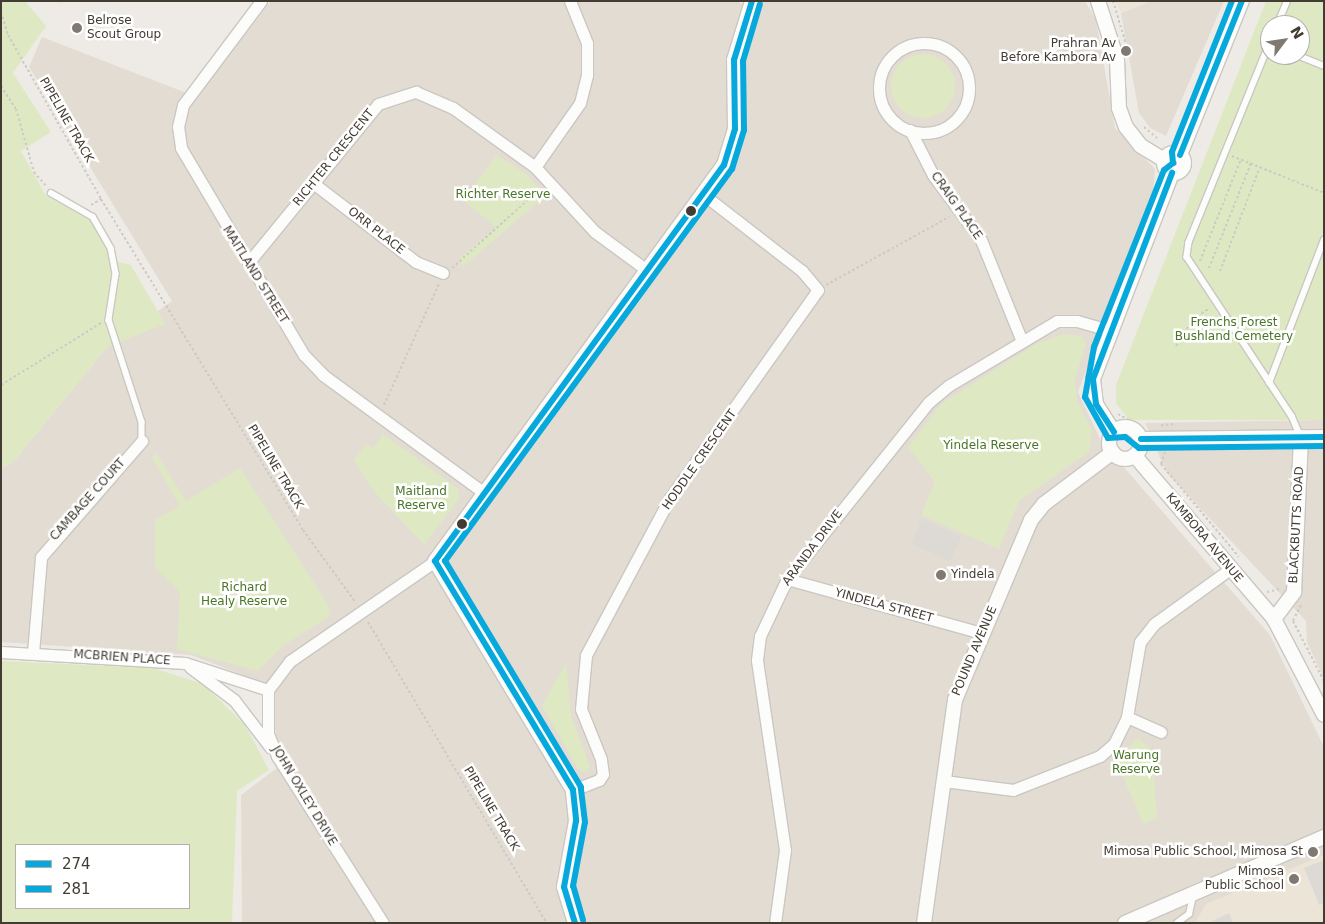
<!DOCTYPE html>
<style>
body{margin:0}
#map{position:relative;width:1325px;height:924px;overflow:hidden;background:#eeebe6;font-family:"DejaVu Sans",sans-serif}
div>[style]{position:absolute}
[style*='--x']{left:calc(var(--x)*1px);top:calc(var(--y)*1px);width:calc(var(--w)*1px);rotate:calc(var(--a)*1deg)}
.residential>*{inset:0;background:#e3dcd3}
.education>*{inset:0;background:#ece5d7}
.green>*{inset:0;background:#dee9c4}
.round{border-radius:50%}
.parking>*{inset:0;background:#dddad6;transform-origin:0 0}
.path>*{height:2px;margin-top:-1px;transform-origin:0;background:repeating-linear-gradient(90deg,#cccac5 0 2.5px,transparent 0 5px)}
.roads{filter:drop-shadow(1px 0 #cac7c2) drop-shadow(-1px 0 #cac7c2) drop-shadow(0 1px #cac7c2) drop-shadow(0 -1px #cac7c2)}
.service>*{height:5.5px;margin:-2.75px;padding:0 2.75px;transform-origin:2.75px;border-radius:2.75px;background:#fcfcfb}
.minor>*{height:11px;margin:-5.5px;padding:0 5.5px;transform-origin:5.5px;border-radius:5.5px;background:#fcfcfb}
.minor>.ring{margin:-5.5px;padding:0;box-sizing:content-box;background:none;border:11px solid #fcfcfb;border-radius:50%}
.tertiary>*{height:14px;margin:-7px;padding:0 7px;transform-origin:7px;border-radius:7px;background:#fcfcfb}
.tertiary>.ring{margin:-7px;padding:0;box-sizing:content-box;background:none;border:14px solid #fcfcfb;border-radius:50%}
.bus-1>*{height:6px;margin:-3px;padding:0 3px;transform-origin:3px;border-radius:3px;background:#07a9dc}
.bus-2>*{height:6px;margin:-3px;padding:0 3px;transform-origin:3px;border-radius:3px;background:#07a9dc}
.dots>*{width:14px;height:14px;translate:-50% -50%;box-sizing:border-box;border:2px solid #fff;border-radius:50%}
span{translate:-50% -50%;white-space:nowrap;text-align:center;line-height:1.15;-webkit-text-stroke:5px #fff;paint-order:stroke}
.poi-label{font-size:12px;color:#433c33}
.left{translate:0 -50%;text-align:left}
.right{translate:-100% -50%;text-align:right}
.street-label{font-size:12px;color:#433c33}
.park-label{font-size:12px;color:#497526}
.frame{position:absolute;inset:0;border:2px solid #433c33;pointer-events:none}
.legend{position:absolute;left:15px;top:844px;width:175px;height:65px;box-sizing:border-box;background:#fff;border:1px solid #b4b1ad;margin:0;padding:6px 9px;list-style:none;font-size:15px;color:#433c33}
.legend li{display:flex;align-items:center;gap:10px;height:25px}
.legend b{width:25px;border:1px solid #b4b1ad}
.north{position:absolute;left:1260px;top:15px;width:50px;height:50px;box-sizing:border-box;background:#fff;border:1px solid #b4b1ad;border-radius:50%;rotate:59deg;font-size:14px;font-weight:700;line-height:20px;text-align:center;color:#433c33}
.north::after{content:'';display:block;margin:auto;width:18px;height:22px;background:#7f7972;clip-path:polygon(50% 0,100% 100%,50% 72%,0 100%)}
</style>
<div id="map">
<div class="residential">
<div style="clip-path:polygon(271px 1px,737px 1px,756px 11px,763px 1px,1085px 1px,1096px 20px,1115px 128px,1155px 169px,1153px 194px,1078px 392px,1101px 441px,1270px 635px,1324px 747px,1324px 923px,242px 923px,241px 795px,289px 759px,276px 737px,272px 700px,276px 688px,191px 655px,1px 642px,1px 468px,13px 462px,107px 347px,172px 301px,29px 67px,42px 37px,197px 97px)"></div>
<div style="clip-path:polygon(1151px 1px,1224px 1px,1166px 136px,1150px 128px,1139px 113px,1121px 13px)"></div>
<div style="clip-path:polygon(1324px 420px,1324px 679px,1307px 642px,1306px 621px,1167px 473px,1145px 423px)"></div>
</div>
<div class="education">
<div style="clip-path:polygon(1115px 1px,1151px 1px,1121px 13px)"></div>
<div style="clip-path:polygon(1324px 855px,1324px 923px,1195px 923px,1206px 904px)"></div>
</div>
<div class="green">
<div style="clip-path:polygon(1px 1px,25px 1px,46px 26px,13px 73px,51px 132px,21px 151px,46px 196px,90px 220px,113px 261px,131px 265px,165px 324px,107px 347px,13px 462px,1px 468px)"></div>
<div style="clip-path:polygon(evenodd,1266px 1px,1324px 1px,1324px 420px,1129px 420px,1116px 403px,1116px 385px,1266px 1px,1270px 25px,1300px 25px,1300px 55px,1270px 55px,1270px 25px)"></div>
<div class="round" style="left:891px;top:54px;width:64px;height:64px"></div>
<div style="clip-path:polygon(497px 155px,527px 175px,545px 196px,463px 267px,459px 259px,496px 227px,463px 200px)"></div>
<div style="clip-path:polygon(1064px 334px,1081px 336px,1086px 344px,1075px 379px,1077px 401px,1092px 431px,1089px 452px,1019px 501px,999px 549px,921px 515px,935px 482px,908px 447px,941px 404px,1036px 344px)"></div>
<div style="clip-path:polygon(383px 434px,458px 489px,459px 499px,424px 545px,371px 488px,354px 460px,366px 444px,373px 448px)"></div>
<div style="clip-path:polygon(157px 454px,186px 501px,240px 468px,327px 603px,331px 615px,283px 646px,258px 671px,177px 649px,180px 592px,155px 568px,155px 520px,180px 506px,152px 457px)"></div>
<div style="clip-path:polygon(evenodd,1px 661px,153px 668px,203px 684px,245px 725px,269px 770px,237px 791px,232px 923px,1px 923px,1px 661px,16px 845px,189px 845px,189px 908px,16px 908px,16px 845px)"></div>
<div style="clip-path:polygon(566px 663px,571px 716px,590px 767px,585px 773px,578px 768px,542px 706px)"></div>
<div style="clip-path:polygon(1138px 738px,1152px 750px,1157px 818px,1143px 824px,1116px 759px)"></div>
</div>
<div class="parking">
<div style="left:922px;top:519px;width:43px;height:27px;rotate:24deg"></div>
<div style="clip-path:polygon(1324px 860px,1324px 903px,1319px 905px,1304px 868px)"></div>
<div style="clip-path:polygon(1229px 913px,1233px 923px,1208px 923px)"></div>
</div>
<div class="path">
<div style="--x:60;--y:1;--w:4;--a:14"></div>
<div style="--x:1113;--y:1;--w:55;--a:73.2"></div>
<div style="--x:1;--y:12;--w:24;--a:73"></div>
<div style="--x:8;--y:35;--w:189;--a:60.4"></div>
<div style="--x:101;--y:199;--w:388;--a:58.6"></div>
<div style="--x:303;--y:530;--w:90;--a:54"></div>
<div style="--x:1;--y:86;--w:27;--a:57"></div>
<div style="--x:16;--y:109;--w:66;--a:74.1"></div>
<div style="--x:34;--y:172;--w:18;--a:49"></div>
<div style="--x:1144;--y:127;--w:17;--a:40"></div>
<div style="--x:1232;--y:156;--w:99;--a:21.9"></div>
<div style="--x:1185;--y:176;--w:13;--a:-67"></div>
<div style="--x:91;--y:205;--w:12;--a:-31"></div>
<div style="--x:1200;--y:261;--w:110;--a:-68.1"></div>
<div style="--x:452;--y:268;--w:118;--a:-41.9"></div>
<div style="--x:1209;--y:268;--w:113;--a:-68.2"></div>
<div style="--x:1220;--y:271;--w:111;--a:-69"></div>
<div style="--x:826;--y:285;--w:141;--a:-28.9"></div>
<div style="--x:1176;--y:346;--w:32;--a:-58"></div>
<div style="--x:1193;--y:319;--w:20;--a:-33"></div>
<div style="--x:1;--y:385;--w:118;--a:-31.8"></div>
<div style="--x:384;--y:405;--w:133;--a:-65.6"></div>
<div style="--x:1118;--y:414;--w:25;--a:29"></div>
<div style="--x:1161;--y:425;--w:14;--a:-4"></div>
<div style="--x:1165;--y:452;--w:13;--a:108"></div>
<div style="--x:1161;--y:464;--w:121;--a:50"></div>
<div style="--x:1267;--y:592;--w:13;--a:-13"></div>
<div style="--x:1301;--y:605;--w:18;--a:117"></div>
<div style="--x:1293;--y:621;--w:68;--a:62.7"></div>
<div style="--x:368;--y:622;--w:350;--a:59.3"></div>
</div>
<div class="roads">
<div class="service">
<div style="--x:1277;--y:25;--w:26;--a:-67"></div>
<div style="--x:1270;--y:43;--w:215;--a:112.1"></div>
<div style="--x:1189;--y:242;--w:15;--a:98"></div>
<div style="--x:1187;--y:257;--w:191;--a:56.6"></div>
<div style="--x:1292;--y:416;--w:23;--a:67"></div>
<div style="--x:1297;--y:55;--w:29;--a:22"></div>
<div style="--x:51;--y:193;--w:48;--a:29.7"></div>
<div style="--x:93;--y:217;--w:36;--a:60"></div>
<div style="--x:111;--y:248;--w:26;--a:79"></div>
<div style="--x:116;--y:274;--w:47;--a:98.7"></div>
<div style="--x:109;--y:320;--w:107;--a:72.1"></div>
<div style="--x:142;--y:422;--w:19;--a:90"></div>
<div style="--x:1269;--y:383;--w:153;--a:-69"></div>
<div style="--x:1177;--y:923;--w:15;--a:-37"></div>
<div style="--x:1189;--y:914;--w:18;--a:-77"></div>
</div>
<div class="minor">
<div style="--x:261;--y:1;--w:130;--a:126.9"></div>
<div style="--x:183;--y:105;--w:22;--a:103"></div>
<div style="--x:178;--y:126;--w:22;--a:82"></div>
<div style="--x:181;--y:148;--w:241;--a:59.3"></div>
<div style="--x:304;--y:355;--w:28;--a:46"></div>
<div style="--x:323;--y:375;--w:200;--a:36.2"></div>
<div class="ring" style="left:879px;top:43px;width:79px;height:79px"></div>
<div style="--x:910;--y:130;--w:51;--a:62.9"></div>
<div style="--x:933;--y:175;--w:81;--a:53.6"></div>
<div style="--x:981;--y:240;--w:107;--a:68"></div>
<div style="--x:535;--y:167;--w:78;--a:-54.9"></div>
<div style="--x:580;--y:103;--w:29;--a:-76"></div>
<div style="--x:587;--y:75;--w:32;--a:-90"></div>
<div style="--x:587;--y:43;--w:45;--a:-112"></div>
<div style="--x:313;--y:183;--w:130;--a:37.5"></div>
<div style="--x:416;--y:262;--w:29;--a:22"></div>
<div style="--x:248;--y:263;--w:205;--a:-50.7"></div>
<div style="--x:378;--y:104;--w:40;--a:-18"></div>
<div style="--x:416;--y:92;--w:40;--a:23.4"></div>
<div style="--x:453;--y:108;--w:101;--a:35.7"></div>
<div style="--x:535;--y:167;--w:88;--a:47.3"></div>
<div style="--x:595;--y:232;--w:66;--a:36.3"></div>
<div style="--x:787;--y:579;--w:202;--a:15.5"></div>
<div style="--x:1;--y:652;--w:184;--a:3.4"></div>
<div style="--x:185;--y:663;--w:87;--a:18"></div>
<div style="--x:33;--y:653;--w:96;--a:-85.2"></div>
<div style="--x:41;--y:557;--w:154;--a:-49"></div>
<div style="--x:190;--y:667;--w:55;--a:36.9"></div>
<div style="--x:234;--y:700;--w:59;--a:52.5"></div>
<div style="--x:1127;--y:717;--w:37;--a:24"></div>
<div style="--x:944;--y:781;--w:70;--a:7.4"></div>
<div style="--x:1013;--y:790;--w:93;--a:-21.3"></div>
<div style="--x:1100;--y:756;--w:18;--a:-41"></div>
<div style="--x:1114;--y:744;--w:30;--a:-64"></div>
<div style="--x:1127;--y:717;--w:76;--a:-80.2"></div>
<div style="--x:1140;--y:642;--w:23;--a:-52"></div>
<div style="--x:1154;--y:624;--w:94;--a:-35.9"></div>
<div style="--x:573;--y:790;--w:28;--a:-21"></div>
<div style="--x:599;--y:780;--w:7;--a:-56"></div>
<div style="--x:603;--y:774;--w:15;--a:-98"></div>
<div style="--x:601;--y:759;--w:54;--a:-111.8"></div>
<div style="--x:581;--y:709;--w:54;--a:-84.7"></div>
<div style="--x:586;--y:655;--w:178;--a:-61.9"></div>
<div style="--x:670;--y:498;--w:255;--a:-54.6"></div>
<div style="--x:818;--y:290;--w:25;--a:-130"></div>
<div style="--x:802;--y:271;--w:124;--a:-142.2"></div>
<div style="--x:383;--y:923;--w:198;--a:-122.4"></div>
<div style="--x:277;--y:756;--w:24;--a:-112"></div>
<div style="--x:268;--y:734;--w:44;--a:-90"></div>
<div style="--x:268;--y:690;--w:36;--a:-53"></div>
<div style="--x:290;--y:661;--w:176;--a:-34.6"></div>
<div style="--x:775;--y:923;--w:74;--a:-82.2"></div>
<div style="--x:785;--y:850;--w:192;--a:-98.4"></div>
<div style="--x:757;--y:660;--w:24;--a:-83"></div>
<div style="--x:760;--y:636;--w:63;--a:-64.7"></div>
<div style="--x:787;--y:579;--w:227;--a:-51.3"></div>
<div style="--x:929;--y:402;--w:25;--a:-40"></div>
<div style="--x:948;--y:386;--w:127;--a:-30.8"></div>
<div style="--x:1057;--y:321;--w:20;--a:0"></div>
<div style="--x:1077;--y:321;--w:35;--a:16"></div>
</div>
<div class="tertiary">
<div style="--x:1098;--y:1;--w:62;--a:72.1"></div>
<div style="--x:1117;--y:60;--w:48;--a:87.6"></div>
<div style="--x:1119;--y:108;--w:20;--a:70"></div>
<div style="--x:1126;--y:127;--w:24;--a:52"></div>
<div style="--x:1141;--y:146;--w:27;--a:31"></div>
<div class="ring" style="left:1164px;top:153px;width:6px;height:6px"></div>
<div style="--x:1180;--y:155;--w:166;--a:-68.1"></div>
<div class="ring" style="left:1109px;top:427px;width:18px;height:18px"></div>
<div style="--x:1114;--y:432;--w:33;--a:-123"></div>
<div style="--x:1096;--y:404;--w:25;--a:-97"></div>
<div style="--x:1093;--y:379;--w:221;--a:-69"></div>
<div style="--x:1141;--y:439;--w:183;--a:-0.6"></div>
<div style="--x:1135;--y:456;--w:214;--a:49.5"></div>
<div style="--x:1274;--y:619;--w:108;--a:62.5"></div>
<div style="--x:1274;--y:619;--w:34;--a:-53"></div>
<div style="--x:1294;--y:592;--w:155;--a:-87.4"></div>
<div style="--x:575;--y:923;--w:38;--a:-107"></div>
<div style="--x:564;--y:887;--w:67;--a:-79.7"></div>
<div style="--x:576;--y:821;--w:31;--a:-96"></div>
<div style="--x:573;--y:790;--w:267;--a:-121.1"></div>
<div style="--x:435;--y:561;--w:490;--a:-53.9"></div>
<div style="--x:724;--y:165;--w:38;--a:-73"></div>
<div style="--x:735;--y:129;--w:69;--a:-90.8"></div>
<div style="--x:734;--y:60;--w:62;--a:-73"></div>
<div style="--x:924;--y:923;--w:225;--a:-82.1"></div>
<div style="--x:955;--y:700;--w:195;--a:-67.1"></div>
<div style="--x:1031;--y:520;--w:21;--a:-51"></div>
<div style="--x:1044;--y:504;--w:86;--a:-37"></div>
<div style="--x:1125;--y:923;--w:217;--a:-23.4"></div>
</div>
</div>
<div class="bus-1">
<div style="--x:1180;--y:155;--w:166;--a:-68.1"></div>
<div style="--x:1114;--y:432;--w:33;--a:-123"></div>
<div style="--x:1096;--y:404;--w:25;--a:-97"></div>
<div style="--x:1093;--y:379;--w:221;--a:-69"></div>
<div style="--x:1141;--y:439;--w:183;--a:-0.6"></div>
<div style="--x:435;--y:561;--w:490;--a:-53.9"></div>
<div style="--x:724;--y:165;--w:38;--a:-73"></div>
<div style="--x:735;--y:129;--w:69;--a:-90.8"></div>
<div style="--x:734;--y:60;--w:62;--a:-73"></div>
<div style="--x:435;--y:561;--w:267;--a:58.9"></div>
<div style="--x:573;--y:790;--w:31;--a:84"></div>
<div style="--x:576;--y:821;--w:67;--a:100.3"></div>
<div style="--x:564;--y:887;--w:38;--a:73"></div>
</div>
<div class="bus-2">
<div style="--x:1232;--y:1;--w:162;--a:111.7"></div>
<div style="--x:1172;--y:152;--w:11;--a:85"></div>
<div style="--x:1173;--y:163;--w:11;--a:142"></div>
<div style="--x:1164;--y:170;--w:190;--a:111.6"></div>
<div style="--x:1094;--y:347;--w:51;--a:100.2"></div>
<div style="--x:1085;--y:397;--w:47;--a:60.7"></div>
<div style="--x:1108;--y:438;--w:17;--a:-3"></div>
<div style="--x:1125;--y:437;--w:18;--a:38"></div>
<div style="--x:1139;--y:448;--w:185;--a:-0.6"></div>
<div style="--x:583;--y:920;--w:35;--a:-106"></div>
<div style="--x:573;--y:886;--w:65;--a:-79.4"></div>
<div style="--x:585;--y:822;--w:35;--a:-97"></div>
<div style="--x:581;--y:787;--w:264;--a:-121"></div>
<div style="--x:445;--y:561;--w:486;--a:-53.8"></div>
<div style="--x:732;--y:169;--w:41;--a:-72.9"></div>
<div style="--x:744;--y:130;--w:69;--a:-90.8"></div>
<div style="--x:743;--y:61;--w:59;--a:-73.4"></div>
</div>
<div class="dots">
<div style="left:77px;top:28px;background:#7f7972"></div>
<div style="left:1126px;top:51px;background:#7f7972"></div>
<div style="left:691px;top:211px;background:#433c33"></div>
<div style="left:462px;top:524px;background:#433c33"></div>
<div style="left:941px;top:575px;background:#7f7972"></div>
<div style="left:1313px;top:852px;background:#7f7972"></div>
<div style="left:1294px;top:879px;background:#7f7972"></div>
</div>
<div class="poi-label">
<span class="left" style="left:87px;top:28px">Belrose<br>Scout Group</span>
<span class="right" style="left:1116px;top:51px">Prahran Av<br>Before Kambora Av</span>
<span class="left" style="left:951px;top:575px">Yindela</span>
<span class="right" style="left:1303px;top:852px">Mimosa Public School, Mimosa St</span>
<span class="right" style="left:1284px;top:879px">Mimosa<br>Public School</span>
</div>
<div class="street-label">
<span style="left:66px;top:120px;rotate:60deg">PIPELINE TRACK</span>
<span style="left:334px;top:158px;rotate:-51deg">RICHTER CRESCENT</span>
<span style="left:956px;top:206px;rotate:55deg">CRAIG PLACE</span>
<span style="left:376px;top:231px;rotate:38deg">ORR PLACE</span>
<span style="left:255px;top:275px;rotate:58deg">MAITLAND STREET</span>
<span style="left:700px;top:460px;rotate:-55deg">HODDLE CRESCENT</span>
<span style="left:275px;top:467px;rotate:59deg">PIPELINE TRACK</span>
<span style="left:88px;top:500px;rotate:-48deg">CAMBAGE COURT</span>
<span style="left:1297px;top:525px;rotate:-87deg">BLACKBUTTS ROAD</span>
<span style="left:1204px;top:538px;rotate:50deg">KAMBORA AVENUE</span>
<span style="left:813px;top:548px;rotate:-53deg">ARANDA DRIVE</span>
<span style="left:884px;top:606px;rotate:15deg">YINDELA STREET</span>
<span style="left:975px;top:651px;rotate:-67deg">POUND AVENUE</span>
<span style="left:122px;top:658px;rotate:4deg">MCBRIEN PLACE</span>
<span style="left:304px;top:796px;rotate:59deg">JOHN OXLEY DRIVE</span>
<span style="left:491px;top:809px;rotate:59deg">PIPELINE TRACK</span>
</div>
<div class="park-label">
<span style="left:503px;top:195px">Richter Reserve</span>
<span style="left:1234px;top:330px">Frenchs Forest<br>Bushland Cemetery</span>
<span style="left:991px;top:446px">Yindela Reserve</span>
<span style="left:421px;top:499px">Maitland<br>Reserve</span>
<span style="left:244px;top:595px">Richard<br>Healy Reserve</span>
<span style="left:1136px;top:763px">Warung<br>Reserve</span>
</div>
<div class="frame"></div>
<ul class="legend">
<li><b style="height:6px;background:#07a9dc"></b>274</li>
<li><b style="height:6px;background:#07a9dc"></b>281</li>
</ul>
<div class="north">N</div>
</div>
